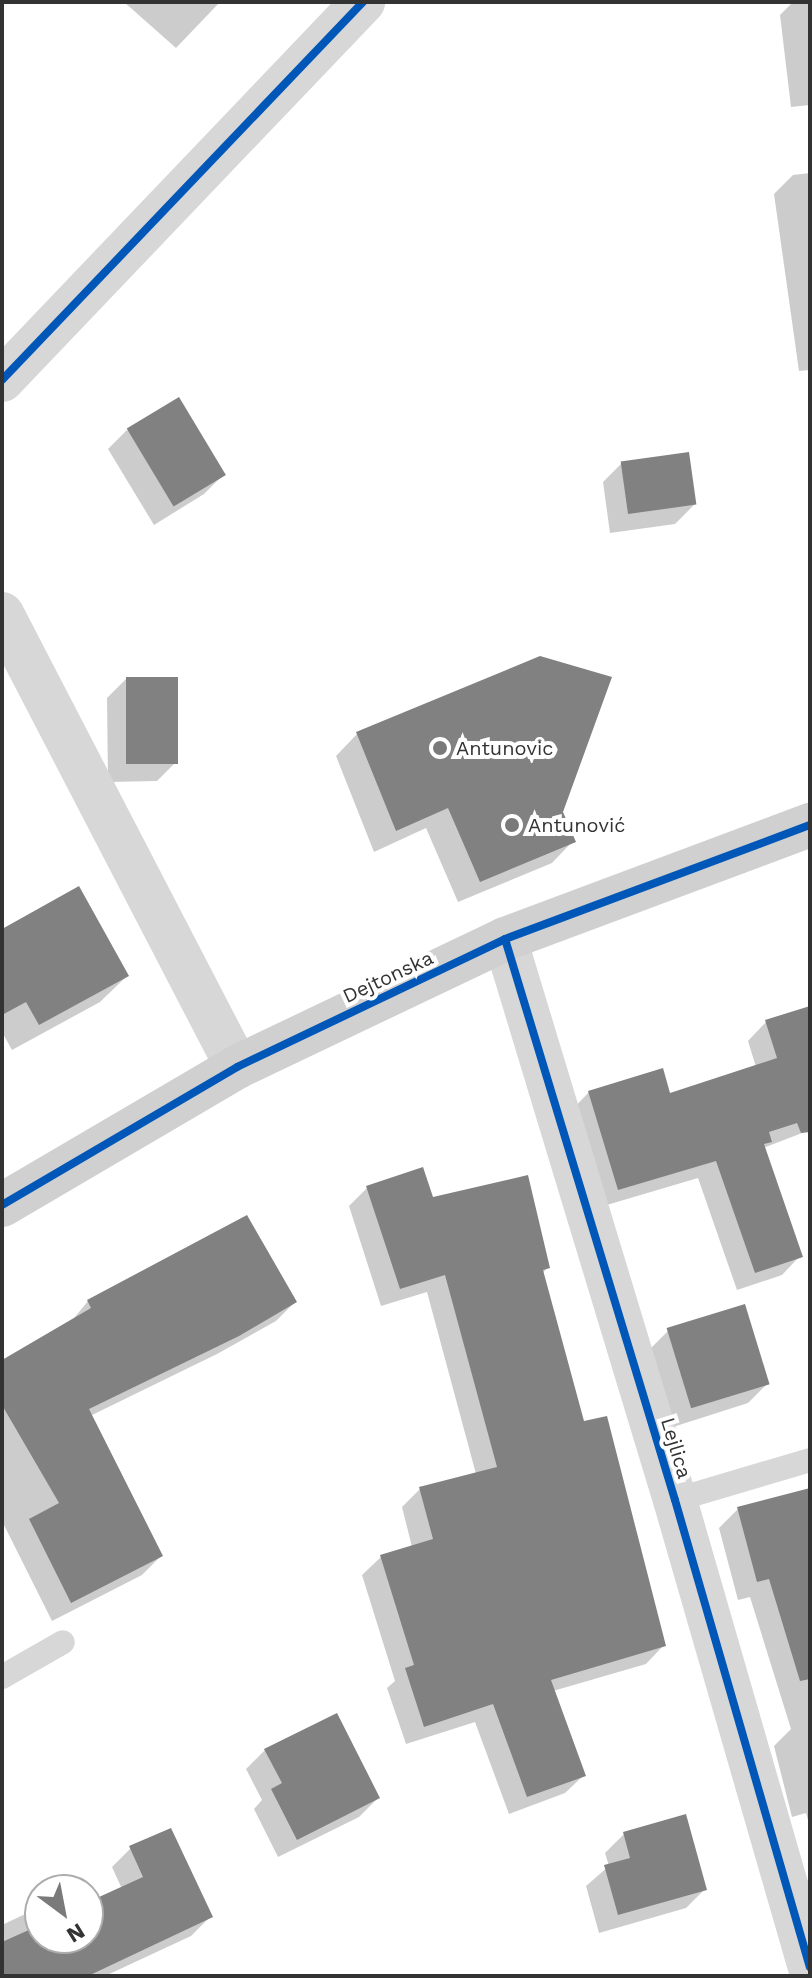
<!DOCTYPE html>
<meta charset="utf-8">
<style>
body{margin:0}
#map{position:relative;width:812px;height:1978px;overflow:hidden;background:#fff;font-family:"Work Sans",sans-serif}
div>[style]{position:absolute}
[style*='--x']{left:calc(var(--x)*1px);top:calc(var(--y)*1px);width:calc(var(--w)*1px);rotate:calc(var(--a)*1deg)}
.shadow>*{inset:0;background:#0003}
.building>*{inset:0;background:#818181;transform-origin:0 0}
.lane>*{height:24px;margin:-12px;padding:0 12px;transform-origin:12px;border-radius:12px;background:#d7d7d7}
.street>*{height:44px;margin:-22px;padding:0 22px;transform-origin:22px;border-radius:22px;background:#d7d7d7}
.secondary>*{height:44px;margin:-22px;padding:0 22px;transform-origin:22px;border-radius:22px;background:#d0d0d0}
.cycleway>*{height:8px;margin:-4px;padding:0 4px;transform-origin:4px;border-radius:4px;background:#0057b8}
.dots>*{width:22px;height:22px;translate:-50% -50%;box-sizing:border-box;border:4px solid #fff;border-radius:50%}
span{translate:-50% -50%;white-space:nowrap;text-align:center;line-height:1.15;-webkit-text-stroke:8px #fff;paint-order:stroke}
.poi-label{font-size:20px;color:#333}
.left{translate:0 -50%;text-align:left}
.street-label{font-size:20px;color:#333}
.frame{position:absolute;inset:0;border:4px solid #333;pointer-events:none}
.north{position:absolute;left:24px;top:1874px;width:80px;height:80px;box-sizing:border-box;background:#fff;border:2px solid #adadad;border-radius:50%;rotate:148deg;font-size:22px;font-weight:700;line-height:32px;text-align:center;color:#333}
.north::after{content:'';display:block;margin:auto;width:28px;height:36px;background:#7a7a7a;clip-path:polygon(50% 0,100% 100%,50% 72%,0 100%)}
</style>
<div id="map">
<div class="shadow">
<div style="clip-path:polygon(124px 2px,220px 2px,176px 48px)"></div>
<div style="clip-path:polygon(793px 2px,810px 2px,810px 105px,791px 107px,780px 15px)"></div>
<div style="clip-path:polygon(810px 173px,810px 370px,799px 371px,774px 194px,793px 175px)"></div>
<div style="clip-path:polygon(127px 430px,223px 475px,204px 494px,154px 525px,108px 449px)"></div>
<div style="clip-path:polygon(622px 463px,694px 505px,675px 524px,610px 533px,603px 482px)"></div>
<div style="clip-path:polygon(126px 679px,176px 762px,157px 781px,108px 782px,107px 698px)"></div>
<div style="clip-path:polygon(357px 734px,561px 812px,573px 841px,552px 863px,458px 902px,426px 828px,374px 852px,336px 756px)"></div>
<div style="clip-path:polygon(2px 931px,127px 976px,100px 1002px,12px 1050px,2px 1032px)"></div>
<div style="clip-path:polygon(810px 1008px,810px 1130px,763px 1148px,800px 1256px,782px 1275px,737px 1290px,698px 1178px,600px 1207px,571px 1111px,589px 1092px,669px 1095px,756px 1067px,748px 1041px,766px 1022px)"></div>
<div style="clip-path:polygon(367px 1188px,432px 1199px,548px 1267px,542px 1274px,582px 1424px,664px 1645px,646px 1664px,553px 1691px,584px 1775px,565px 1793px,509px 1814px,475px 1722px,406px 1744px,387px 1688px,395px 1681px,362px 1575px,381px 1557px,412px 1547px,402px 1507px,420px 1489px,476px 1474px,427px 1292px,381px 1306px,349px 1206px)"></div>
<div style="clip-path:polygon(88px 1301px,295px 1302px,276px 1321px,217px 1354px,90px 1416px,161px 1556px,142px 1575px,52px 1621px,2px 1521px,2px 1362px,70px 1323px)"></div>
<div style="clip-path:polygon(668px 1331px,767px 1384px,748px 1403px,673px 1427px,649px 1350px)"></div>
<div style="clip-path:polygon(810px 1490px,810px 1827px,806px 1813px,792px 1817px,774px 1746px,791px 1729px,750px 1597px,738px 1600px,719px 1528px,738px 1509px)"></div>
<div style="clip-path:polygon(265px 1750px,378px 1798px,359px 1817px,278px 1857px,254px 1809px,262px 1800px,246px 1769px)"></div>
<div style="clip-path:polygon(624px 1834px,705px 1889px,686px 1908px,599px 1933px,586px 1886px,609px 1866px,605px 1853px)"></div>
<div style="clip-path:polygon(131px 1848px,210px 1917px,191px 1936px,105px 1976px,2px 1976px,2px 1925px,40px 1907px,40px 1938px,88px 1938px,88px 1905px,122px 1889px,112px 1867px)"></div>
</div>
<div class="building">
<div style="left:179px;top:397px;width:91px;height:61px;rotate:59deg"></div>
<div style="left:689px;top:452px;width:53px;height:69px;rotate:82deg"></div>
<div style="clip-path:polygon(540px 656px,612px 677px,563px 812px,576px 842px,480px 882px,448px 808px,396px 831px,356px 732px)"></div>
<div style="left:126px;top:677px;width:52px;height:87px"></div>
<div style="clip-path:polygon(79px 886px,129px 976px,39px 1025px,26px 1002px,2px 1015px,2px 929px)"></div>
<div style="clip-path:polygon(810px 1006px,810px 1132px,801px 1133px,797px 1123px,769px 1132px,772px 1142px,764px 1144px,803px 1257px,755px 1273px,716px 1161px,618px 1190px,588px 1091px,663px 1068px,670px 1093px,777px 1058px,765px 1020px)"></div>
<div style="clip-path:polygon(423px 1167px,433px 1197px,528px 1175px,550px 1268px,543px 1270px,584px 1421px,607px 1416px,666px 1646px,551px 1680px,586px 1776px,527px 1797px,493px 1704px,424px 1727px,405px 1668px,414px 1665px,380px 1555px,433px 1539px,419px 1487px,497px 1467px,445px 1275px,400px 1289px,366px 1186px)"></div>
<div style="clip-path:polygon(247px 1215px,297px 1302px,239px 1336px,89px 1409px,163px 1556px,71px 1603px,29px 1519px,59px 1503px,2px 1405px,2px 1360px,91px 1308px,87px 1300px)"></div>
<div style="left:745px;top:1304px;width:84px;height:82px;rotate:73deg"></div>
<div style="clip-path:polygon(810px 1488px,810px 1679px,800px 1681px,769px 1579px,757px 1582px,737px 1507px)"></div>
<div style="clip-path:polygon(337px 1713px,380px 1798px,297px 1840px,271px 1789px,282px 1783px,264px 1749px)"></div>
<div style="clip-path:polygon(686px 1814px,707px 1890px,618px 1915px,604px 1865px,630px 1858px,623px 1832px)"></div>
<div style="clip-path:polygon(171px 1828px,213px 1917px,88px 1976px,2px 1976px,2px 1942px,40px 1925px,40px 1938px,88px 1938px,88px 1902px,143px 1877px,129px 1846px)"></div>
</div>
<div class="lane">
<div style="--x:675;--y:1500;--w:141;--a:-16.5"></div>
<div style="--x:2;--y:1677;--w:70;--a:-29.8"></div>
</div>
<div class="street">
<div style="--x:2;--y:380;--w:523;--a:-46.32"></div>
<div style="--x:2;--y:614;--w:510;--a:62.58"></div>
<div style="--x:505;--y:939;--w:586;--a:73.14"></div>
<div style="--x:675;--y:1500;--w:486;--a:73.9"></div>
</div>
<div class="secondary">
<div style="--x:2;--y:1205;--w:273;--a:-30.4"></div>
<div style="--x:237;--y:1067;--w:297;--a:-25.5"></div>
<div style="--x:505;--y:939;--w:326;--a:-20.5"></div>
</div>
<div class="cycleway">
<div style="--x:2;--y:380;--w:523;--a:-46.32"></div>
<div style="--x:505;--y:939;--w:586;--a:73.14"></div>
<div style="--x:675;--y:1500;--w:486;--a:73.9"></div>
<div style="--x:2;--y:1205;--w:273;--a:-30.4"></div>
<div style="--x:237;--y:1067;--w:297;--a:-25.5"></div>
<div style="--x:505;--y:939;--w:326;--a:-20.5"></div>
</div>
<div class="dots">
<div style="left:440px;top:748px;background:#7a7a7a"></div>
<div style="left:512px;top:825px;background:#7a7a7a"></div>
</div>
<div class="poi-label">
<span class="left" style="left:456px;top:748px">Antunovic</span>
<span class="left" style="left:528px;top:825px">Antunović</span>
</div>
<div class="street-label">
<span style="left:388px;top:977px;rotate:-25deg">Dejtonska</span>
<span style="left:676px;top:1448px;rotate:73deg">Lejlica</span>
</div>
<div class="frame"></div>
<div class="north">N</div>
</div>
